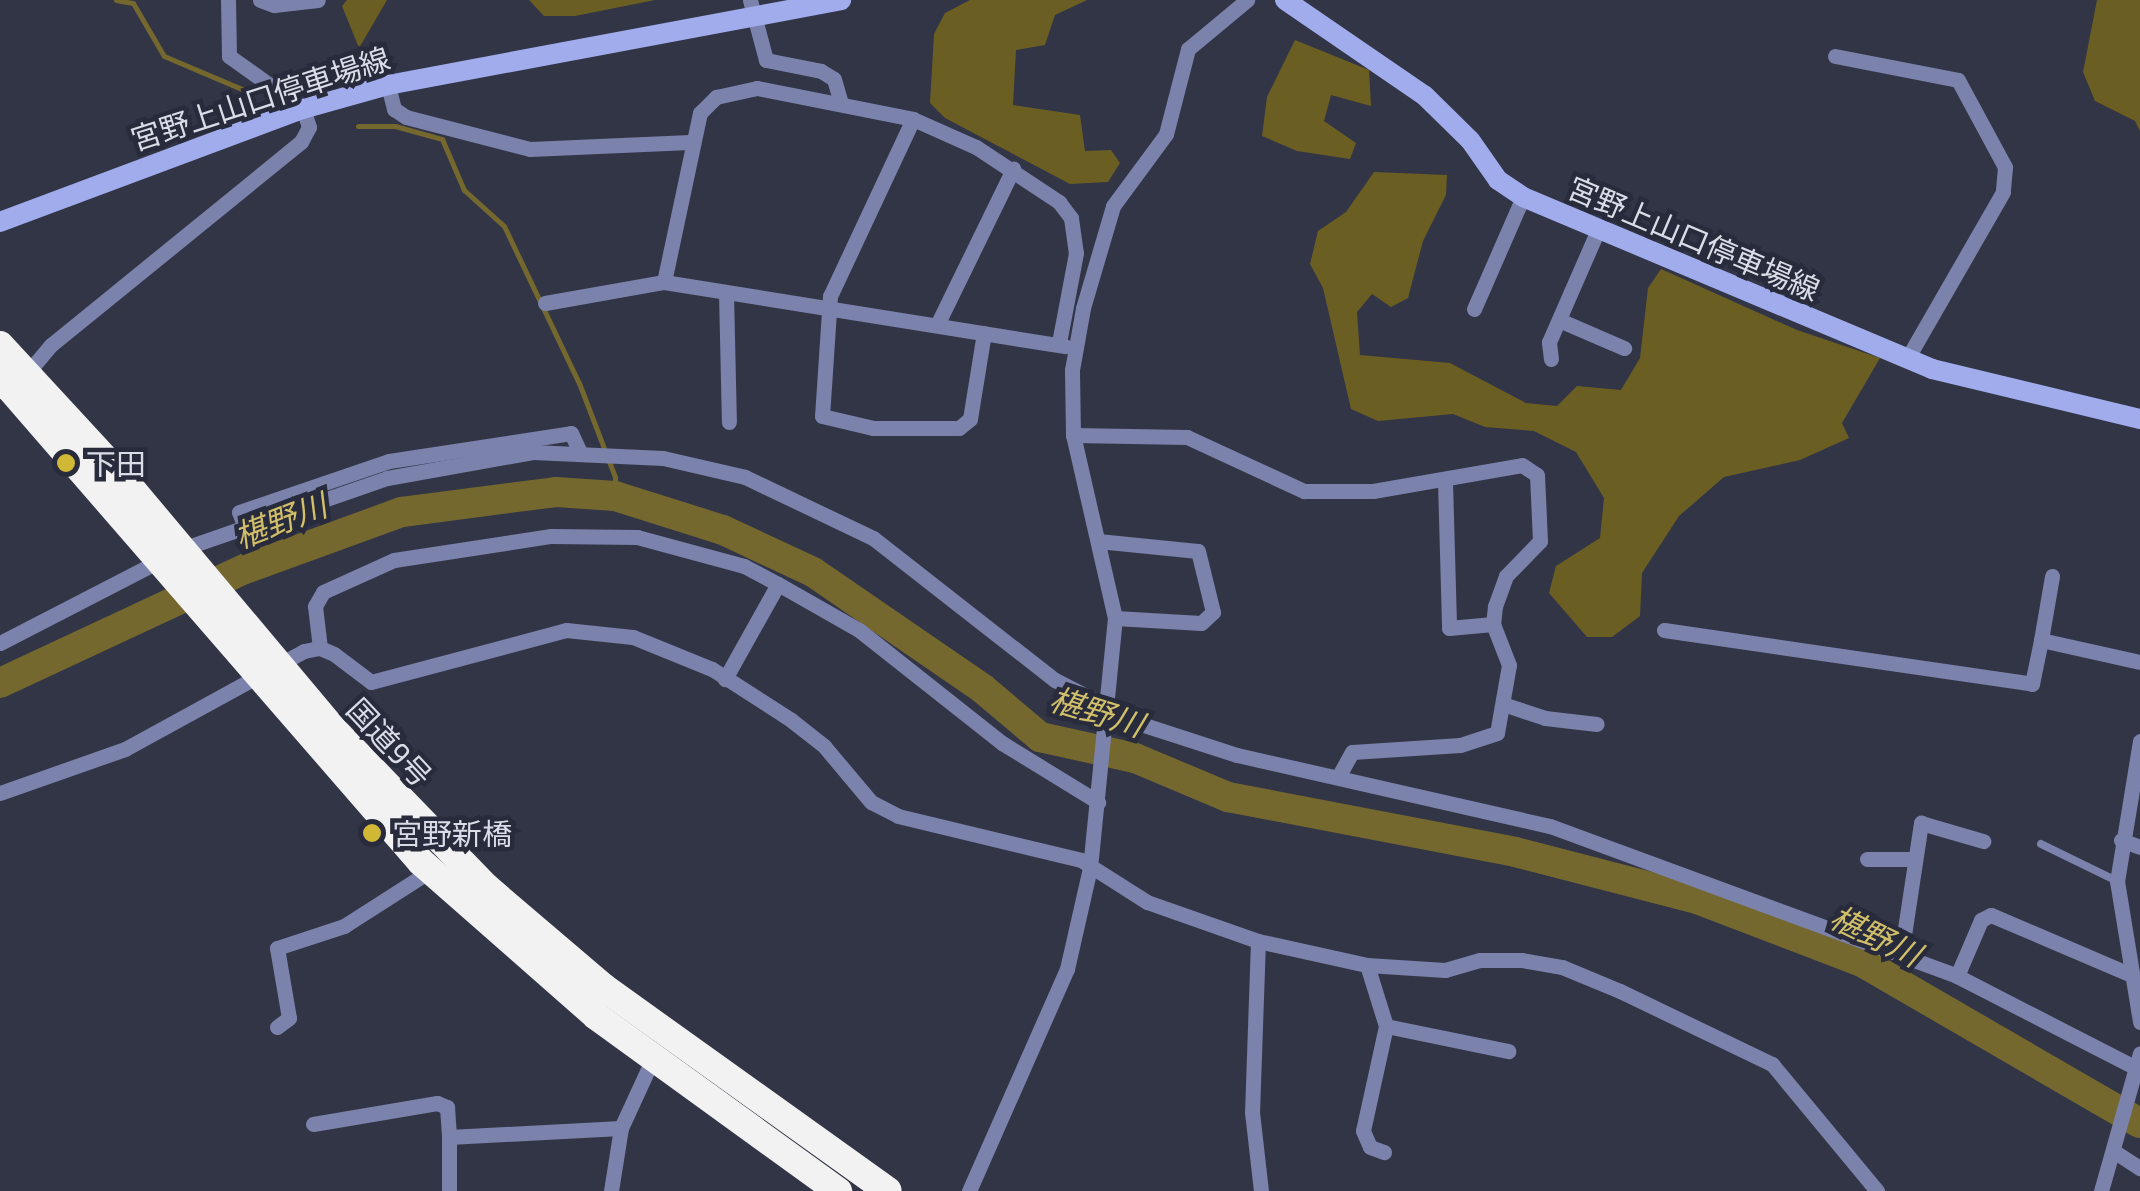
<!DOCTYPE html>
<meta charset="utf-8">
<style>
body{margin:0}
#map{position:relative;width:2140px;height:1191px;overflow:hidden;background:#323546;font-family:"Exo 2","Noto Sans JP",sans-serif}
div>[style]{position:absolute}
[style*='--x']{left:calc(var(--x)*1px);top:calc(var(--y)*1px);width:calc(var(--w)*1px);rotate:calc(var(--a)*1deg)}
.forest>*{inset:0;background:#6b5e23}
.stream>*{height:5px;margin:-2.5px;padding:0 2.5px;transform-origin:2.5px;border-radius:2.5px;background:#74682e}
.river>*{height:30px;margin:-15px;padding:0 15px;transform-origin:15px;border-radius:15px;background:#74682e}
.lane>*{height:8px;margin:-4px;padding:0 4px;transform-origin:4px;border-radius:4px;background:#7b82ab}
.street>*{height:15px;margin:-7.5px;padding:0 7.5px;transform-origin:7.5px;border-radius:7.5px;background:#7b82ab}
.secondary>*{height:20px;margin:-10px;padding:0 10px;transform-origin:10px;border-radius:10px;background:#a1aced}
.highway>*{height:28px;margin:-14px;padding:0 14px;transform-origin:14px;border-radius:14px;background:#f2f2f2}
.dots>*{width:28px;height:28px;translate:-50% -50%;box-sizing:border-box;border:5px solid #282b3b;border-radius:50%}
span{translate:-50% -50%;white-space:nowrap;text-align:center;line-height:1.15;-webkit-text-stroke:9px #282b3b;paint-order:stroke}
.street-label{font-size:30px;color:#dadde7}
.poi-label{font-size:30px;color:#dadde7}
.left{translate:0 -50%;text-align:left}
.water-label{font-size:32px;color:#d2bf69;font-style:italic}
</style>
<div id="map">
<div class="forest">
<div style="clip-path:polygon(347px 0,387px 0,359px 48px,342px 6px)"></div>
<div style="clip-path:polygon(529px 0,655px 0,575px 16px,544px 16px)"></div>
<div style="clip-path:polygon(970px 0,1087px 0,1055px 15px,1045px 45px,1016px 50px,1013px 105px,1080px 115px,1085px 151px,1111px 150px,1120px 163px,1108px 182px,1070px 184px,945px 118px,930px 103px,934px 34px,945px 13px)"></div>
<div style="clip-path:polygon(2097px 0,2140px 0,2140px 131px,2135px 121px,2095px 101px,2083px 72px)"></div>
<div style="clip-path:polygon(1295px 40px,1369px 70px,1371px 106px,1331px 95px,1324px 121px,1356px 143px,1350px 159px,1297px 151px,1262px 136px,1267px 97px)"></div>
<div style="clip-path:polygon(1374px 172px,1447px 175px,1446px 195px,1423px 241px,1408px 298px,1391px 307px,1372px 294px,1357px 312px,1360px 355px,1450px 363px,1526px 403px,1557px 406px,1577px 386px,1621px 390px,1640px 358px,1648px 288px,1661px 269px,1797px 330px,1880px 358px,1842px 423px,1849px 438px,1800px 460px,1724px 477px,1679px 516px,1642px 573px,1640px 616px,1612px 637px,1587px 637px,1549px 593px,1556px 566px,1600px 538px,1604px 498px,1576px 452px,1534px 431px,1485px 427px,1453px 414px,1378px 421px,1351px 409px,1323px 288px,1310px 264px,1318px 231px,1346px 212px)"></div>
</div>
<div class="stream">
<div style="--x:116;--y:0;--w:17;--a:10"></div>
<div style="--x:133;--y:3;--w:61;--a:59.7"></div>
<div style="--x:164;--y:56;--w:95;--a:23"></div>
<div style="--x:358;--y:126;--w:37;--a:0"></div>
<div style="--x:395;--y:126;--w:49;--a:15.5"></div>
<div style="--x:442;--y:139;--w:56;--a:66.7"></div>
<div style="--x:464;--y:190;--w:54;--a:42"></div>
<div style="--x:504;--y:226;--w:174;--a:64.5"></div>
<div style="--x:579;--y:383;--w:101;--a:69"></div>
<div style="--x:615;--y:477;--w:19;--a:90"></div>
</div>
<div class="river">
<div style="--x:0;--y:683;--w:270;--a:-25"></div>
<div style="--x:245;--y:569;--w:167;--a:-20"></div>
<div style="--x:402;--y:512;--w:155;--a:-7.4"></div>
<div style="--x:556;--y:492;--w:59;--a:3.9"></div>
<div style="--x:615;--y:496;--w:113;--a:17.5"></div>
<div style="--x:723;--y:530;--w:99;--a:25"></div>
<div style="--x:813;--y:572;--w:206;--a:34.5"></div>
<div style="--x:983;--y:689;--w:75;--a:40.1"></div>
<div style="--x:1040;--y:737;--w:97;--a:12.5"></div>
<div style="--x:1135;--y:758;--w:101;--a:22.8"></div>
<div style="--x:1228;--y:797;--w:292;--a:10.8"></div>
<div style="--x:1515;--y:852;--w:188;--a:14.5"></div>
<div style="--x:1697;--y:899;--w:177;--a:20.9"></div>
<div style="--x:1862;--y:962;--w:321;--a:30.1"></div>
</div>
<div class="lane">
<div style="--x:2041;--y:844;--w:85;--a:26"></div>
</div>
<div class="street">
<div style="--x:260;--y:0;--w:15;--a:20"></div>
<div style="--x:274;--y:5;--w:44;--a:-6.5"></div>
<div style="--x:750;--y:0;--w:62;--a:75.1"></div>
<div style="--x:766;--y:60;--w:56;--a:11.3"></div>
<div style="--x:821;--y:71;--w:15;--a:32"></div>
<div style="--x:834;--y:79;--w:25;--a:74"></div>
<div style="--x:1835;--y:56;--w:125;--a:11"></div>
<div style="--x:1958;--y:80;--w:99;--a:61.6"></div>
<div style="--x:2005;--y:167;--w:25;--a:95"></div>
<div style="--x:2003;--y:192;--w:190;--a:119.9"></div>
<div style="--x:388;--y:85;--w:25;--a:76"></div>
<div style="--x:394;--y:109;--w:14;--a:34"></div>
<div style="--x:406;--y:117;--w:128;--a:14.5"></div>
<div style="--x:530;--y:149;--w:160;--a:-2.5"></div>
<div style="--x:913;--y:119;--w:195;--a:115.1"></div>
<div style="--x:830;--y:296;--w:120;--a:93.8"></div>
<div style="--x:822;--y:416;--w:52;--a:13.2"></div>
<div style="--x:873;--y:428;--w:86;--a:0"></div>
<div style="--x:959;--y:428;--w:14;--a:-39"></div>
<div style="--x:970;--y:419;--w:87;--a:-80.8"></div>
<div style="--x:664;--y:282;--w:173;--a:-78"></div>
<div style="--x:700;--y:113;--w:23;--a:-45"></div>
<div style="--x:716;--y:97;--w:42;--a:-12.4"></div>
<div style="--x:757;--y:88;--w:159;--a:11.2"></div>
<div style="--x:913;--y:119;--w:69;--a:24"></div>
<div style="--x:976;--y:147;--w:100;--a:33.5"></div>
<div style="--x:1059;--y:202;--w:20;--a:53"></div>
<div style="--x:1071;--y:218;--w:35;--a:82"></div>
<div style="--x:1076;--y:253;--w:92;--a:100.7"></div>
<div style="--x:726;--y:293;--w:129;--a:88.7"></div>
<div style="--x:545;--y:303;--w:121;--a:-10"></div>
<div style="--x:664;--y:282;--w:406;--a:9.1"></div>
<div style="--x:1474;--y:309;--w:122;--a:-66.4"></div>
<div style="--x:1559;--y:320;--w:71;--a:23.3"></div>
<div style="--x:937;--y:325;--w:174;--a:-64"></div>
<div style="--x:1551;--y:359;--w:17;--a:-97"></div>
<div style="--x:1549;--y:342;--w:122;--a:-66.4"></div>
<div style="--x:29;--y:371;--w:34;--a:-50"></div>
<div style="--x:51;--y:345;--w:322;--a:-39.1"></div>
<div style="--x:301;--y:142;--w:17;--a:-62"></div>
<div style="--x:309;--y:127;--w:19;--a:-108"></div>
<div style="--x:303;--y:109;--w:91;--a:-144.4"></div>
<div style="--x:229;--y:56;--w:56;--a:-91"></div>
<div style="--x:1073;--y:435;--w:114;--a:1"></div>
<div style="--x:1187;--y:437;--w:129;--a:24.8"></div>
<div style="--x:1304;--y:491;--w:69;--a:0"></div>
<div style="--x:1373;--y:491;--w:151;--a:-9.9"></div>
<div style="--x:1522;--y:465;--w:18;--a:34"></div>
<div style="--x:1537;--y:475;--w:66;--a:87.4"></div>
<div style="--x:1540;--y:541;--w:49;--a:134.2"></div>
<div style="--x:1506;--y:576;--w:32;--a:110"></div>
<div style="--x:1495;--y:606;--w:18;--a:96"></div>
<div style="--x:1493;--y:624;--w:44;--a:68.7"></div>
<div style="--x:1509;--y:665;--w:69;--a:100"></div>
<div style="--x:1497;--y:733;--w:39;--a:162"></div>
<div style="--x:1460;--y:745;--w:108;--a:176.3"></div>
<div style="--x:1352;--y:752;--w:25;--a:119"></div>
<div style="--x:1445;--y:481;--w:147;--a:88.4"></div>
<div style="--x:1449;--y:628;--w:44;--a:-5.2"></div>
<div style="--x:246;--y:530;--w:19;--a:-111"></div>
<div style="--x:239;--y:512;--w:158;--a:-18.8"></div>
<div style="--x:389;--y:461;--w:184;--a:-8.7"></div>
<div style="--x:571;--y:433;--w:19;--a:65"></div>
<div style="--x:1098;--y:541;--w:100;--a:5.7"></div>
<div style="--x:1198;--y:551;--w:63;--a:76.2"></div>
<div style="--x:1213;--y:612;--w:16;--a:137"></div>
<div style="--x:1201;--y:623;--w:86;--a:-176.7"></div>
<div style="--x:778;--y:584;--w:93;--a:29.6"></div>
<div style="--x:859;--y:630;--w:182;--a:38.3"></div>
<div style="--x:1002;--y:743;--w:113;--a:31.6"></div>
<div style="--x:1664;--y:630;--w:372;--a:8.3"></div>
<div style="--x:2032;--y:684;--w:45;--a:-78.4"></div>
<div style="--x:2041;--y:640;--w:101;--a:12.5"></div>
<div style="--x:2041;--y:640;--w:65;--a:-80.2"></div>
<div style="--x:0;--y:643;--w:205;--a:-27.3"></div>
<div style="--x:182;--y:549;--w:217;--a:-19.1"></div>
<div style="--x:387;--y:478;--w:148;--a:-10.1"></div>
<div style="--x:533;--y:452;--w:130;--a:2.6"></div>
<div style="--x:663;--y:458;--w:84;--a:13"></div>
<div style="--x:745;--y:477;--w:142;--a:25.5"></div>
<div style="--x:873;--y:538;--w:231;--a:38"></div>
<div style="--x:1055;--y:680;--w:97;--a:27.1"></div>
<div style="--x:1141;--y:724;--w:101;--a:17.9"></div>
<div style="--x:1237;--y:755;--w:321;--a:12.8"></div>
<div style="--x:1550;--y:826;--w:434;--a:20.2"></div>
<div style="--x:1957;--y:976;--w:206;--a:27.2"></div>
<div style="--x:320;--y:648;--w:42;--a:-96.8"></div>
<div style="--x:315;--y:606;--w:16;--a:-60"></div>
<div style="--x:323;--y:592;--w:78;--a:-24.3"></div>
<div style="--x:394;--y:560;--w:159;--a:-8.7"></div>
<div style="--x:551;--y:536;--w:86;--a:0.7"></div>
<div style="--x:637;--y:537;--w:111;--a:15.2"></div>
<div style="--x:744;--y:566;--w:38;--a:28"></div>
<div style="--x:778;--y:584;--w:109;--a:119.2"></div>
<div style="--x:1506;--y:705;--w:41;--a:18.4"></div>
<div style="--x:1545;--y:718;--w:52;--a:6.6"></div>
<div style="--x:2140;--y:741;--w:142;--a:99.3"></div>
<div style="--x:2117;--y:881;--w:143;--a:80.7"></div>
<div style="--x:0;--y:793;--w:133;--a:-19.4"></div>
<div style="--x:125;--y:749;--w:204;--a:-28.7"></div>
<div style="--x:304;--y:651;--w:16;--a:-11"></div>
<div style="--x:320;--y:648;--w:15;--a:23"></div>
<div style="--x:334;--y:654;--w:46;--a:37.1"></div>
<div style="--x:371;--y:682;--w:202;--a:-14.9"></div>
<div style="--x:566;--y:630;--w:67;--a:6"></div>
<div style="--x:633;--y:637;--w:85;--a:22.1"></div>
<div style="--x:712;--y:669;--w:94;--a:32.8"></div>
<div style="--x:791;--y:720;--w:42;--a:38.2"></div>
<div style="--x:824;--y:746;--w:73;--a:50"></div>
<div style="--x:871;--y:802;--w:30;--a:27"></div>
<div style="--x:898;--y:816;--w:188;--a:13.5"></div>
<div style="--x:1081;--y:860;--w:78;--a:32.5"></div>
<div style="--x:1147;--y:902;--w:118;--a:19.4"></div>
<div style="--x:1258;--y:941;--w:112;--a:12.4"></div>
<div style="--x:1367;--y:965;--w:78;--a:3.7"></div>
<div style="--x:1445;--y:970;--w:36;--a:-16"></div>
<div style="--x:1480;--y:960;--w:42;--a:0"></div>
<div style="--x:1522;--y:960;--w:41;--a:9.9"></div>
<div style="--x:1562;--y:967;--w:63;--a:22.5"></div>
<div style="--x:1620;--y:991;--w:169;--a:25.7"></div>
<div style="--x:1772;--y:1064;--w:165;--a:50.4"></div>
<div style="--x:2121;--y:840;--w:20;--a:20"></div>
<div style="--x:1867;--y:859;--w:46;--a:0"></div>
<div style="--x:1258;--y:941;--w:171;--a:92"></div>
<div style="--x:1252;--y:1112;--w:80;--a:83.5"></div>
<div style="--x:1901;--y:955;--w:134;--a:-81.4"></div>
<div style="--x:1921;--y:823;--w:65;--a:16.2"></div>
<div style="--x:1367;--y:965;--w:64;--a:72.7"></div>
<div style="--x:1386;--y:1026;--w:107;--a:102.4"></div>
<div style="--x:1363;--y:1131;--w:17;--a:66"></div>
<div style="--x:1370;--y:1147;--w:15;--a:20"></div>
<div style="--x:1957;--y:976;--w:61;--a:-66.8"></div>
<div style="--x:1981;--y:920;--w:11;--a:-27"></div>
<div style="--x:1991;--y:915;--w:153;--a:23.1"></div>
<div style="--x:1386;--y:1026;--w:125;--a:11.6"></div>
<div style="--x:277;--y:1027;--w:15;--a:-37"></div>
<div style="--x:289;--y:1018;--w:71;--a:-99.7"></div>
<div style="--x:277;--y:948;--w:71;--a:-18.2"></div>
<div style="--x:344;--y:926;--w:102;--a:-32.6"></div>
<div style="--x:313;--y:1124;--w:126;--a:-9.6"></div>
<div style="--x:437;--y:1103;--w:11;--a:22"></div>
<div style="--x:447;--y:1107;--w:30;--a:86"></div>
<div style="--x:449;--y:1137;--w:172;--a:-3"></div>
<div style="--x:621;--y:1128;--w:81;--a:-65.3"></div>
<div style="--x:2115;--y:1152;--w:30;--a:33"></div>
<div style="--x:449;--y:1191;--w:54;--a:-90"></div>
<div style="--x:611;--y:1191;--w:64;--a:-81"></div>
<div style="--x:969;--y:1191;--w:243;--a:-66.2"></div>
<div style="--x:1067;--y:969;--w:104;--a:-77.2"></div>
<div style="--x:1090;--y:868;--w:251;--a:-84.3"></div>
<div style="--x:1115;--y:618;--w:188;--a:-102.9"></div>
<div style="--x:1073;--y:435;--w:65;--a:-90.9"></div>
<div style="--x:1072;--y:370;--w:63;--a:-79.9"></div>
<div style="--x:1083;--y:308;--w:106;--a:-73.6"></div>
<div style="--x:1113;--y:206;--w:89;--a:-53.6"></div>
<div style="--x:1166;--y:134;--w:88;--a:-75.5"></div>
<div style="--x:1188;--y:49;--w:77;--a:-39.7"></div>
<div style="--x:2101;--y:1191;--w:143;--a:-74.2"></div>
</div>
<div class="secondary">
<div style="--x:1285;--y:0;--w:168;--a:34.4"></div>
<div style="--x:1424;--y:95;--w:64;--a:44.4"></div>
<div style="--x:1470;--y:140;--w:49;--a:55"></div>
<div style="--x:1498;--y:180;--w:30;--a:34"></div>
<div style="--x:1523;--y:197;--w:444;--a:22.8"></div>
<div style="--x:1932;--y:369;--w:214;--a:13.5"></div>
<div style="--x:0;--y:222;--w:323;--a:-20.5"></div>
<div style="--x:303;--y:109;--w:88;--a:-15.8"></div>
<div style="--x:388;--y:85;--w:461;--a:-10.6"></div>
</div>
<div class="highway">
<div style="--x:0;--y:345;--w:176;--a:47.3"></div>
<div style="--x:119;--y:474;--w:330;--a:50"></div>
<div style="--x:331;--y:727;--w:223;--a:45.9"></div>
<div style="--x:486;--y:887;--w:154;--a:40.5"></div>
<div style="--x:603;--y:987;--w:350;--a:35.6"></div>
<div style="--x:0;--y:377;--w:642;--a:49.04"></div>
<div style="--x:421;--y:862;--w:233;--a:41.3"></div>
<div style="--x:596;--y:1016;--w:299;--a:35.9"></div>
</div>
<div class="dots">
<div style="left:66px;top:463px;background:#d1b736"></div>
<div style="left:372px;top:833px;background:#d1b736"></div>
</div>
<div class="street-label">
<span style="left:260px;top:98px;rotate:-18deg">宮野上山口停車場線</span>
<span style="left:1694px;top:238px;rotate:23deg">宮野上山口停車場線</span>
<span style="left:390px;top:742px;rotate:47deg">国道9号</span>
</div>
<div class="poi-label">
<span class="left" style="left:86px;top:463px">下田</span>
<span class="left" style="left:392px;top:833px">宮野新橋</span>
</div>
<div class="water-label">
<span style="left:280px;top:520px;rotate:-21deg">椹野川</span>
<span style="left:1097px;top:711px;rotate:17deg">椹野川</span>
<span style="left:1876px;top:935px;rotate:26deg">椹野川</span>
</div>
</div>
